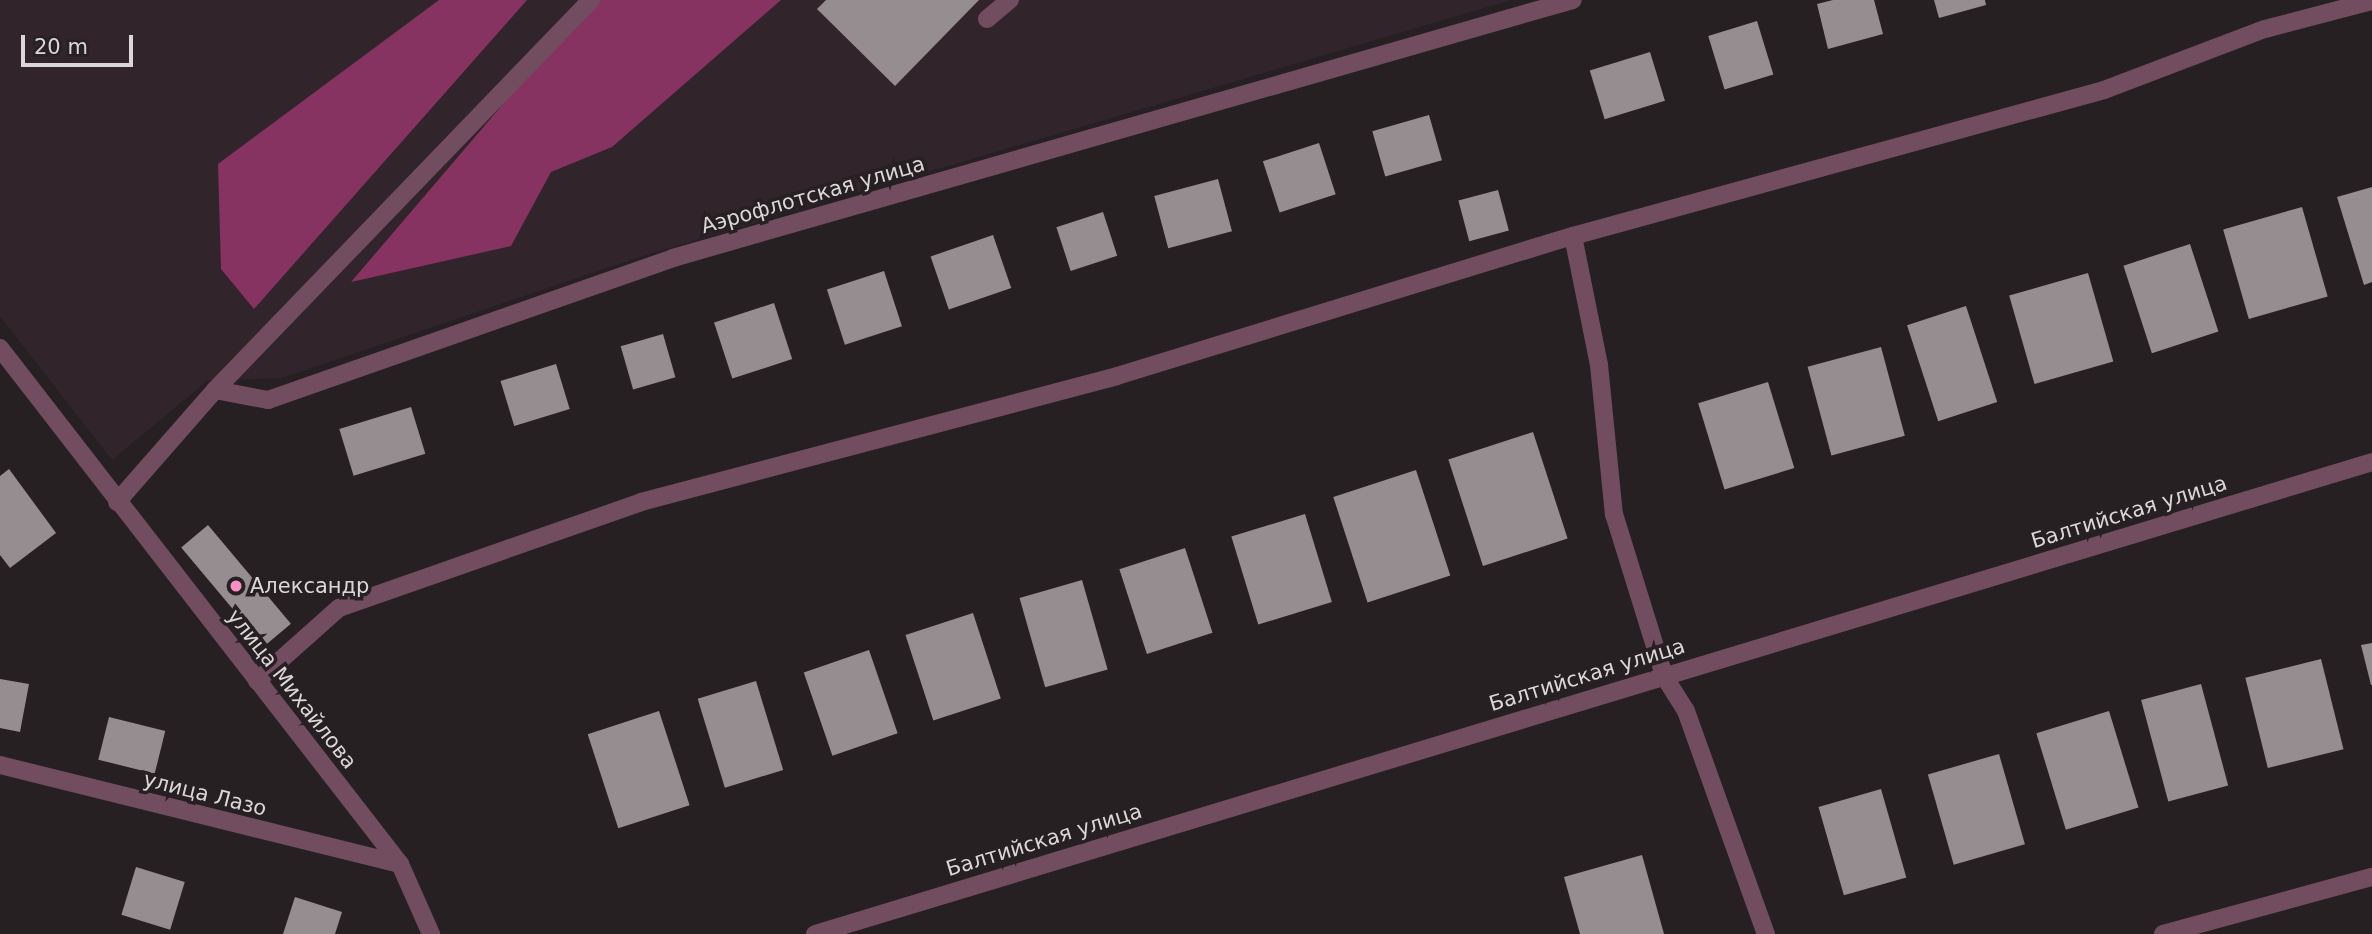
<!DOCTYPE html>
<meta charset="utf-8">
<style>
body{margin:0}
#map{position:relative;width:2372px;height:934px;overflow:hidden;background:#272023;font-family:"DejaVu Sans",sans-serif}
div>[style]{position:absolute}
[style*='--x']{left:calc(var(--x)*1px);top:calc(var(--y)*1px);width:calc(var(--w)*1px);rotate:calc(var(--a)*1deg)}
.built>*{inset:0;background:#32242b}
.forest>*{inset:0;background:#873362}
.building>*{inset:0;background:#968d91;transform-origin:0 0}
.minor>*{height:18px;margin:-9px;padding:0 9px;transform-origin:9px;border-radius:9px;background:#724c5f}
.dots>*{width:19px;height:19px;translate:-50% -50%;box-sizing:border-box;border:4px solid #272023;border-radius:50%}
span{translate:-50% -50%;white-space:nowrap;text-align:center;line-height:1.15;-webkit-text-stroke:7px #272023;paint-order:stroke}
.street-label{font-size:21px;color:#dbd6d8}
.poi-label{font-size:21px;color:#dbd6d8}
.left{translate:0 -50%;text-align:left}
.scale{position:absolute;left:21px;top:35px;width:112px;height:32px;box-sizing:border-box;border:4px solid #dbd6d8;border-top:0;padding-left:9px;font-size:21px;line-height:24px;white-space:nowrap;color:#dbd6d8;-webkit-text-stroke:5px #272023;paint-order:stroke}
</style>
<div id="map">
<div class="built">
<div style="clip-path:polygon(0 0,1511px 0,639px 257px,282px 378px,207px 381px,112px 460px,0 316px)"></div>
</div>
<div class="forest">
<div style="clip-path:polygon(439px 0,527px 0,254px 309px,221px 269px,218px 164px)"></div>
<div style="clip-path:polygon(592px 0,781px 0,612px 147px,551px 172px,511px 246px,351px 282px)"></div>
</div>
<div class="building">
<div style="clip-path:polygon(826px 0,979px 0,895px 86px,817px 9px)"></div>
<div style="clip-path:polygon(1833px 0,1874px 0,1883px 34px,1828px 49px,1817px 4px)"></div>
<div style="clip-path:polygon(1934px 0,1985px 0,1986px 5px,1939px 18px)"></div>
<div style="left:1757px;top:21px;width:56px;height:51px;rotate:73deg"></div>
<div style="left:1650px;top:52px;width:51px;height:63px;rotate:73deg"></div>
<div style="left:1429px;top:115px;width:47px;height:59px;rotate:74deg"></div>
<div style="left:1319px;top:143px;width:54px;height:59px;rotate:72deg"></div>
<div style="left:1218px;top:179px;width:54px;height:66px;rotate:75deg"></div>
<div style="clip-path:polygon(2372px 187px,2372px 282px,2364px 285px,2337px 197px)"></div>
<div style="left:1498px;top:190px;width:42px;height:41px;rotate:75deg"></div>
<div style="left:2302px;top:207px;width:93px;height:82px;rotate:74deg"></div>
<div style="left:1103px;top:212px;width:46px;height:49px;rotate:72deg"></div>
<div style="left:993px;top:235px;width:56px;height:66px;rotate:71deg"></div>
<div style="left:2190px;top:244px;width:92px;height:70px;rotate:72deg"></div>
<div style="left:884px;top:271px;width:58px;height:60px;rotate:72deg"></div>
<div style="left:2088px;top:273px;width:92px;height:82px;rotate:74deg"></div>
<div style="left:774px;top:303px;width:59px;height:63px;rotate:72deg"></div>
<div style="left:1966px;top:306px;width:101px;height:62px;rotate:72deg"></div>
<div style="left:663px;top:334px;width:45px;height:44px;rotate:74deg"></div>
<div style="left:1881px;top:347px;width:92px;height:76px;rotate:75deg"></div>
<div style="left:556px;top:364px;width:47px;height:58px;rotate:73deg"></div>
<div style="left:1768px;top:382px;width:90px;height:73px;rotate:73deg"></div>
<div style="left:411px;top:407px;width:49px;height:75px;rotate:73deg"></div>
<div style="left:1533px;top:432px;width:112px;height:89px;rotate:72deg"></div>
<div style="clip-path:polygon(9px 469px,56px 533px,10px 568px,0 555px,0 476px)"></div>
<div style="left:1416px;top:470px;width:111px;height:87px;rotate:72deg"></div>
<div style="left:1305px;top:514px;width:92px;height:77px;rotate:73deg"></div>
<div style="left:208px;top:525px;width:129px;height:35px;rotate:50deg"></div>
<div style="left:1185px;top:548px;width:89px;height:69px;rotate:72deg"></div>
<div style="left:1082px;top:580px;width:93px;height:65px;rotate:74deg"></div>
<div style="left:973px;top:613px;width:90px;height:71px;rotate:72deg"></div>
<div style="clip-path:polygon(2372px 643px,2372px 685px,2371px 685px,2361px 645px)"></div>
<div style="left:869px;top:650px;width:88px;height:69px;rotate:71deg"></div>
<div style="left:2321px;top:659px;width:93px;height:78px;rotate:76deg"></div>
<div style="clip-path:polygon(0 679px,29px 684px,20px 732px,0 728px)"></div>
<div style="left:756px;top:681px;width:93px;height:61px;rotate:73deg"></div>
<div style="left:2201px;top:684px;width:105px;height:62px;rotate:75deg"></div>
<div style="left:659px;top:711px;width:99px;height:75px;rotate:72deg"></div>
<div style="left:2109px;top:711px;width:101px;height:76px;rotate:73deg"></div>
<div style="left:109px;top:717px;width:58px;height:44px;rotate:14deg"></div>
<div style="left:1999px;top:754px;width:94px;height:74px;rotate:74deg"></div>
<div style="left:1881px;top:789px;width:92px;height:65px;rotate:74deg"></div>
<div style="clip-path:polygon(1642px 855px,1664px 934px,1580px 934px,1564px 877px)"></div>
<div style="left:136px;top:867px;width:51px;height:50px;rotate:17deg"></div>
<div style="clip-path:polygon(295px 897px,342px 912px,335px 934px,283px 934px)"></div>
</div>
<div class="minor">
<div style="--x:987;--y:19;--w:30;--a:-40"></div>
<div style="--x:1573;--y:236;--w:132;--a:78.6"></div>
<div style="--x:1599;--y:365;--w:150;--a:84.3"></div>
<div style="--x:1614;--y:514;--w:170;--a:72.8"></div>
<div style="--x:1664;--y:676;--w:41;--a:57.8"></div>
<div style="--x:1686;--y:711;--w:237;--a:70.3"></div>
<div style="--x:0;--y:348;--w:653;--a:52.22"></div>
<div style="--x:400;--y:864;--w:77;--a:66.1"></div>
<div style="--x:215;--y:390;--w:542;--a:-46.05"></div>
<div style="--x:117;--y:502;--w:149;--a:-48.8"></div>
<div style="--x:215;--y:390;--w:54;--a:10.7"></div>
<div style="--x:268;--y:400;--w:429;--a:-19.3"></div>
<div style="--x:673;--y:258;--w:936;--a:-16"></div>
<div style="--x:257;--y:681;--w:110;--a:-41.7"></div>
<div style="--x:339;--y:608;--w:320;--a:-19.3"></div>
<div style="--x:641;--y:502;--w:492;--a:-14.8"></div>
<div style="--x:1117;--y:376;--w:477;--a:-17.1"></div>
<div style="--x:1573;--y:236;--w:551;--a:-15.37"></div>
<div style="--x:2104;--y:90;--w:172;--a:-20.8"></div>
<div style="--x:2265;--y:29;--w:111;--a:-14.7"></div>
<div style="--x:0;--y:765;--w:412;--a:13.9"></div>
<div style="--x:815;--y:934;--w:1627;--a:-16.86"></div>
<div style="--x:2163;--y:934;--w:217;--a:-15.3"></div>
</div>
<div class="dots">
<div style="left:236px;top:586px;background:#fa8fc6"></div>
</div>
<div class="street-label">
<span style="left:813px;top:195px;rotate:-16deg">Аэрофлотская улица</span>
<span style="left:2129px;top:512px;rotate:-17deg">Балтийская улица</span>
<span style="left:1587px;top:675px;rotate:-17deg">Балтийская улица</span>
<span style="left:292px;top:689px;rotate:52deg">улица Михайлова</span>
<span style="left:205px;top:794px;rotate:14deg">улица Лазо</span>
<span style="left:1044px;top:840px;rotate:-17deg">Балтийская улица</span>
</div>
<div class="poi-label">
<span class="left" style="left:250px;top:586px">Александр</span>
</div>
<div class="scale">20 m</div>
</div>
